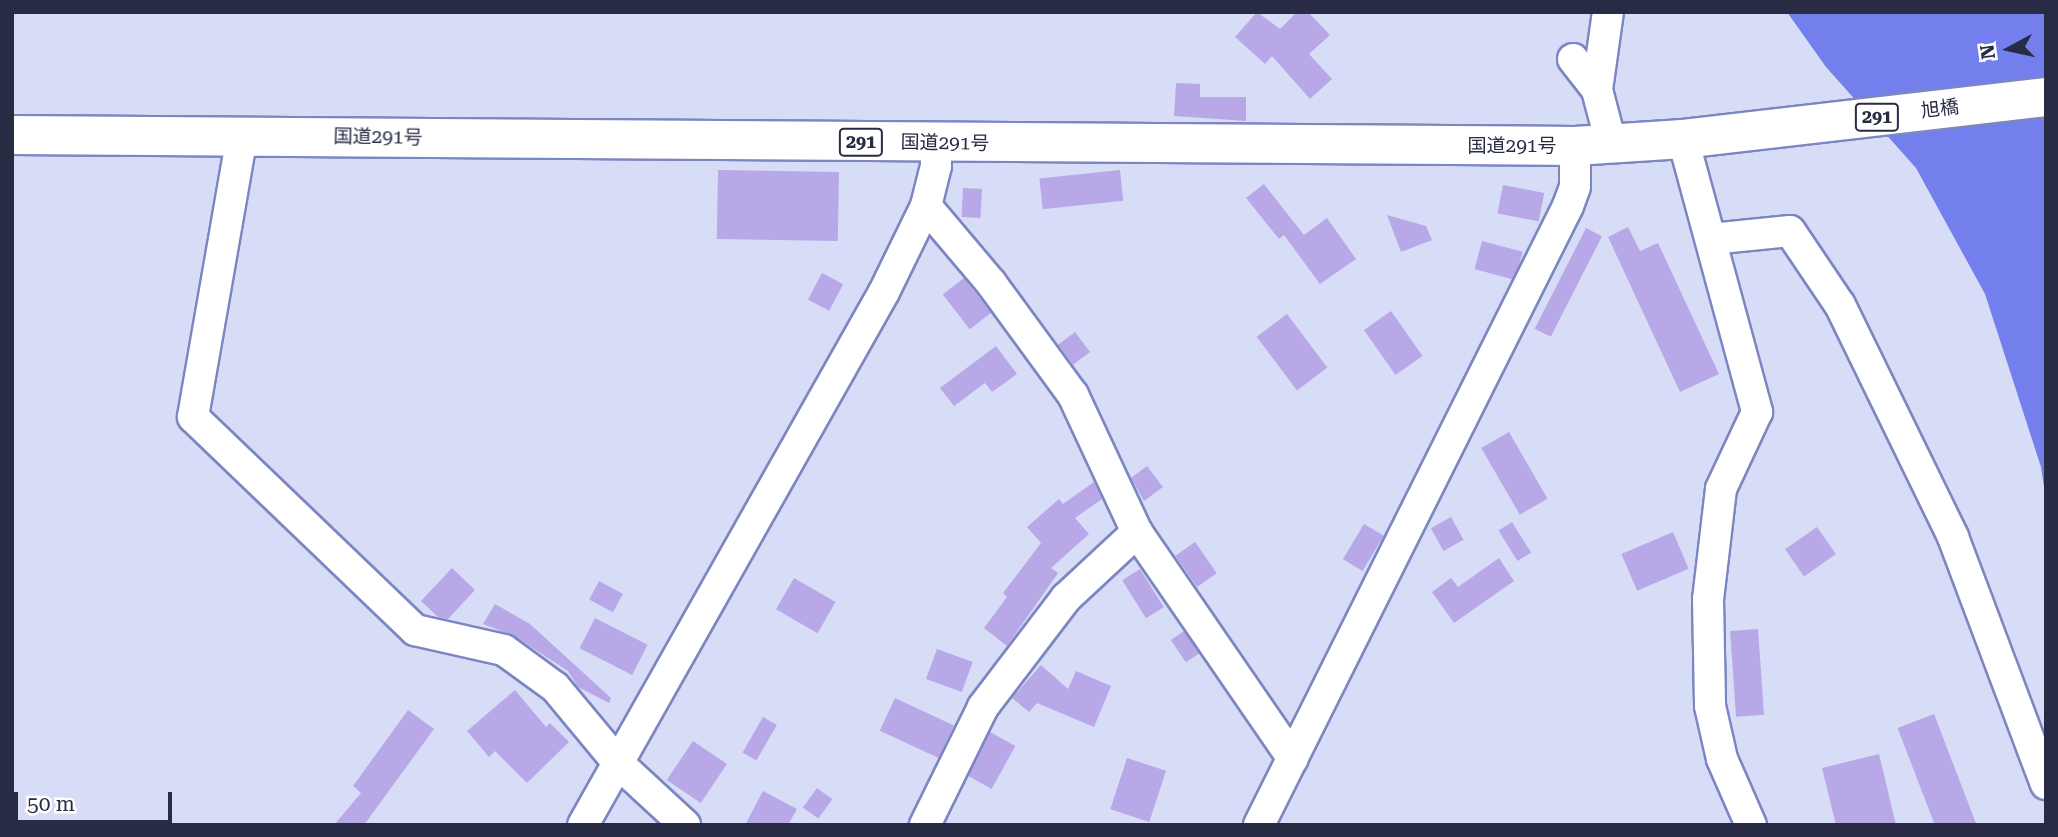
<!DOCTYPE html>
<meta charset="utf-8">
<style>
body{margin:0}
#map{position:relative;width:2058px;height:837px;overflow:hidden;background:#d7ddf6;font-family:"Roboto Serif","Noto Sans JP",serif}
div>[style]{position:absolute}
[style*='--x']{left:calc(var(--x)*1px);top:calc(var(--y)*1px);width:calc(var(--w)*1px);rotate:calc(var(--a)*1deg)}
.water>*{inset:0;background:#727fec}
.building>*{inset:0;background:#b8a8e7;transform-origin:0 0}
.roads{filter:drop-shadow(2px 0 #7c86c1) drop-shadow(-2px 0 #7c86c1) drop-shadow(0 2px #7c86c1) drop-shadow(0 -2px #7c86c1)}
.minor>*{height:30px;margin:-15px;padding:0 15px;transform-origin:15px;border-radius:15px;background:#fff}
.highway>*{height:38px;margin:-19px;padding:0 19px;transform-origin:19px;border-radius:19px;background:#fff}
span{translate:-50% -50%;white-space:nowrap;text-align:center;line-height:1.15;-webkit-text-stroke:5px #fff;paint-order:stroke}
.shield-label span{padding:2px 5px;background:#fff;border:2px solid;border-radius:5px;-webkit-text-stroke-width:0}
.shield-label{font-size:18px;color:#272b43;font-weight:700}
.street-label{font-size:19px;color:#272b43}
.frame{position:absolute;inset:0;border:14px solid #272b43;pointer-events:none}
.north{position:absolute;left:1974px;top:14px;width:70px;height:70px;-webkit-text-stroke:5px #fff;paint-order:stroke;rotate:262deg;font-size:19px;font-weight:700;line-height:28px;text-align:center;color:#272b43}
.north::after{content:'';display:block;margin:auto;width:24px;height:32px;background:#272b43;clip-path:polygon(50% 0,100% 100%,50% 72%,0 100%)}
.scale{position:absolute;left:14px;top:792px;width:158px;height:32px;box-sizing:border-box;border:4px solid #272b43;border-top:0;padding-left:9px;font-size:21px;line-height:24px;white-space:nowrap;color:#272b43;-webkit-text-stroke:5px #fff;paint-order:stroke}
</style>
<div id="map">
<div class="water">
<div style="clip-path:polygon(1787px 12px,2046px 12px,2046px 500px,2041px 467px,1985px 294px,1916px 168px,1826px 67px)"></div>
</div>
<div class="building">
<div style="clip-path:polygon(1257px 12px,1280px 29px,1297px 12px,1308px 12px,1330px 35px,1309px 54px,1332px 79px,1310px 99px,1272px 56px,1265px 64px,1235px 37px)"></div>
<div style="clip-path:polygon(1176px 83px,1200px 84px,1200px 97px,1246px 97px,1246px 121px,1174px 116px)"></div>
<div style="left:718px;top:170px;width:121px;height:69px;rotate:1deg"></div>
<div style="left:1120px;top:170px;width:31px;height:81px;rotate:84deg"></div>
<div style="clip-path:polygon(1264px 184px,1304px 235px,1327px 218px,1356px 259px,1320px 284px,1284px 235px,1279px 239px,1246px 198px)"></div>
<div style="left:1503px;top:185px;width:42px;height:29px;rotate:11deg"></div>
<div style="left:963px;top:188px;width:19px;height:29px;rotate:3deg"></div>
<div style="clip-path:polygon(1387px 215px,1426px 226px,1432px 240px,1401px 252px)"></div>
<div style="clip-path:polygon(1628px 227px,1640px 251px,1658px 243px,1719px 374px,1680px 392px,1608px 237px)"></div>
<div style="left:1586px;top:228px;width:18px;height:113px;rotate:27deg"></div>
<div style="left:1482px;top:241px;width:42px;height:29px;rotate:15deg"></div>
<div style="left:822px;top:273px;width:24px;height:30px;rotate:28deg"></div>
<div style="left:964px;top:278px;width:44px;height:27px;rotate:52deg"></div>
<div style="left:1391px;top:311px;width:55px;height:33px;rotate:55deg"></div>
<div style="left:1287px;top:314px;width:67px;height:38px;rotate:53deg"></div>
<div style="left:1075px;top:332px;width:25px;height:21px;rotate:53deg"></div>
<div style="clip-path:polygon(996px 346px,1017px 374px,992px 392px,985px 383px,954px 406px,940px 388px)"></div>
<div style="left:1509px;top:432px;width:77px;height:32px;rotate:60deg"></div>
<div style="clip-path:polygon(1147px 466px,1163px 487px,1144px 501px,1131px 478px)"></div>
<div style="clip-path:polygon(1094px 482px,1102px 499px,1075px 518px,1089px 534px,1051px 568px,1058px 573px,1007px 646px,984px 628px,1007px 597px,1003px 593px,1041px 543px,1027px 527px,1059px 499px,1063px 504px)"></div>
<div style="left:1451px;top:517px;width:26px;height:23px;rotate:61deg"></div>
<div style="left:1512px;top:522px;width:36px;height:16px;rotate:58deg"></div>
<div style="left:1364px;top:524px;width:23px;height:41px;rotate:31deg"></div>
<div style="left:1817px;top:527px;width:33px;height:39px;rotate:55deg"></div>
<div style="left:1673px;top:532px;width:40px;height:56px;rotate:67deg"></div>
<div style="left:1195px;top:542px;width:38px;height:24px;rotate:55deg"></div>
<div style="clip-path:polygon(1499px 558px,1514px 581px,1454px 623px,1432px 592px,1451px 578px,1458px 587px)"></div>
<div style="clip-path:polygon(452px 568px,475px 590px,448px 619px,438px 617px,421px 601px)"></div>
<div style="left:1140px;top:569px;width:45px;height:21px;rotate:58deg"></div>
<div style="left:794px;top:578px;width:48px;height:36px;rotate:30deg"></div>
<div style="left:599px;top:581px;width:27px;height:21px;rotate:28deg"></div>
<div style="clip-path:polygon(495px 604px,530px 624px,611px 698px,609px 703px,578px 687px,568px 671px,514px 636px,483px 624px)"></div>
<div style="left:595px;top:618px;width:59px;height:34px;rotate:27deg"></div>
<div style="left:1758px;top:629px;width:86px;height:28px;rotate:86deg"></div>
<div style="left:1184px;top:631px;width:27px;height:16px;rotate:56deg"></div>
<div style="left:937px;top:649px;width:38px;height:32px;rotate:20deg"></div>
<div style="clip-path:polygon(1041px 665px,1068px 689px,1076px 671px,1111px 686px,1094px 727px,1037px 703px,1029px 712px,1012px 698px)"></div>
<div style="clip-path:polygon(515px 690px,546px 727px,550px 723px,569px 742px,527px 783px,495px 751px,489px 757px,467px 731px)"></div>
<div style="left:895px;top:698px;width:65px;height:36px;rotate:25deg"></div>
<div style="clip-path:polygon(408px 710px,434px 729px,364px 825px,334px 825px,361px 793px,353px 786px)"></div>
<div style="left:1934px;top:714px;width:119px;height:39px;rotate:69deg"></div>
<div style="left:763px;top:717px;width:16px;height:41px;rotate:30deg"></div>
<div style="left:990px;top:732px;width:29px;height:49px;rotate:29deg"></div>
<div style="left:693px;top:741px;width:41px;height:47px;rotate:34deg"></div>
<div style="clip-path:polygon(1879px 754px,1896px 825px,1836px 825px,1822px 768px)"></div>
<div style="left:1127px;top:758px;width:41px;height:54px;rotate:18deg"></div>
<div style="left:817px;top:788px;width:19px;height:24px;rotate:36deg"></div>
<div style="clip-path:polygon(763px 791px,797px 809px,788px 825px,745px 825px)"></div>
</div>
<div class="roads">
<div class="minor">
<div style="--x:1573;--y:59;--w:39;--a:52"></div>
<div style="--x:1597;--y:90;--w:55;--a:75.2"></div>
<div style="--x:1597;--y:90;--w:79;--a:-82"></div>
<div style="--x:242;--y:136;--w:285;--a:99.9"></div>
<div style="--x:193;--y:417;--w:308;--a:43.8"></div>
<div style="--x:415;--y:630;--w:91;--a:12.7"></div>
<div style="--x:504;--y:650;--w:63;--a:36"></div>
<div style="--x:555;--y:687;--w:100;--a:50.3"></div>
<div style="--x:619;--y:764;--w:90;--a:42.7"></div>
<div style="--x:1683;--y:139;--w:283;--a:74.8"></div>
<div style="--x:1757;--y:412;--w:85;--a:115.1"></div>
<div style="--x:1721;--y:489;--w:111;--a:96.7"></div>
<div style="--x:1708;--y:599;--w:107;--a:88.9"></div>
<div style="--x:1710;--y:706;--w:54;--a:77.2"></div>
<div style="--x:1722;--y:759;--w:72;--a:66.3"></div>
<div style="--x:926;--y:206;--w:101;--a:49.8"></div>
<div style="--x:991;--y:283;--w:139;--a:53.8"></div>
<div style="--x:1073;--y:395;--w:151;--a:65"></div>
<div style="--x:1137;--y:532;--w:275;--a:55.5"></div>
<div style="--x:1711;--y:239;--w:79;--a:-5.8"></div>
<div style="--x:1790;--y:231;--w:89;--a:56"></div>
<div style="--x:1840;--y:305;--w:258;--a:64"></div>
<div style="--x:1953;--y:537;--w:264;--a:69.4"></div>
<div style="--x:583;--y:825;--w:612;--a:-60.55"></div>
<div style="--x:884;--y:292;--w:96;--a:-64"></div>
<div style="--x:926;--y:206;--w:41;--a:-76"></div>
<div style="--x:936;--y:166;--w:23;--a:-90"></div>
<div style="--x:925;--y:825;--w:131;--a:-63.8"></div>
<div style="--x:983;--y:707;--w:137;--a:-52.7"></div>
<div style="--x:1066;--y:598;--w:97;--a:-42.9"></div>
<div style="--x:1259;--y:825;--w:692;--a:-63.47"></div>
<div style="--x:1568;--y:206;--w:20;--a:-70"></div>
<div style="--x:1575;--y:187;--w:41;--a:-90"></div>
</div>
<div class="highway">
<div style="--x:12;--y:135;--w:1563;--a:0.4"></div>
<div style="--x:1575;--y:146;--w:108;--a:-3.7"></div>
<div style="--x:1683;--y:139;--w:365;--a:-6.6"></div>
</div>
</div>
<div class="shield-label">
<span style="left:1877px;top:117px">291</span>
<span style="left:861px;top:142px">291</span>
</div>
<div class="street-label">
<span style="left:1940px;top:109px;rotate:-7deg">旭橋</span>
<span style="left:378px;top:137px;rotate:1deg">国道291号</span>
<span style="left:945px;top:143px;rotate:1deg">国道291号</span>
<span style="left:1512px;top:146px">国道291号</span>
</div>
<div class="frame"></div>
<div class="north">N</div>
<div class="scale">50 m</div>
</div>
